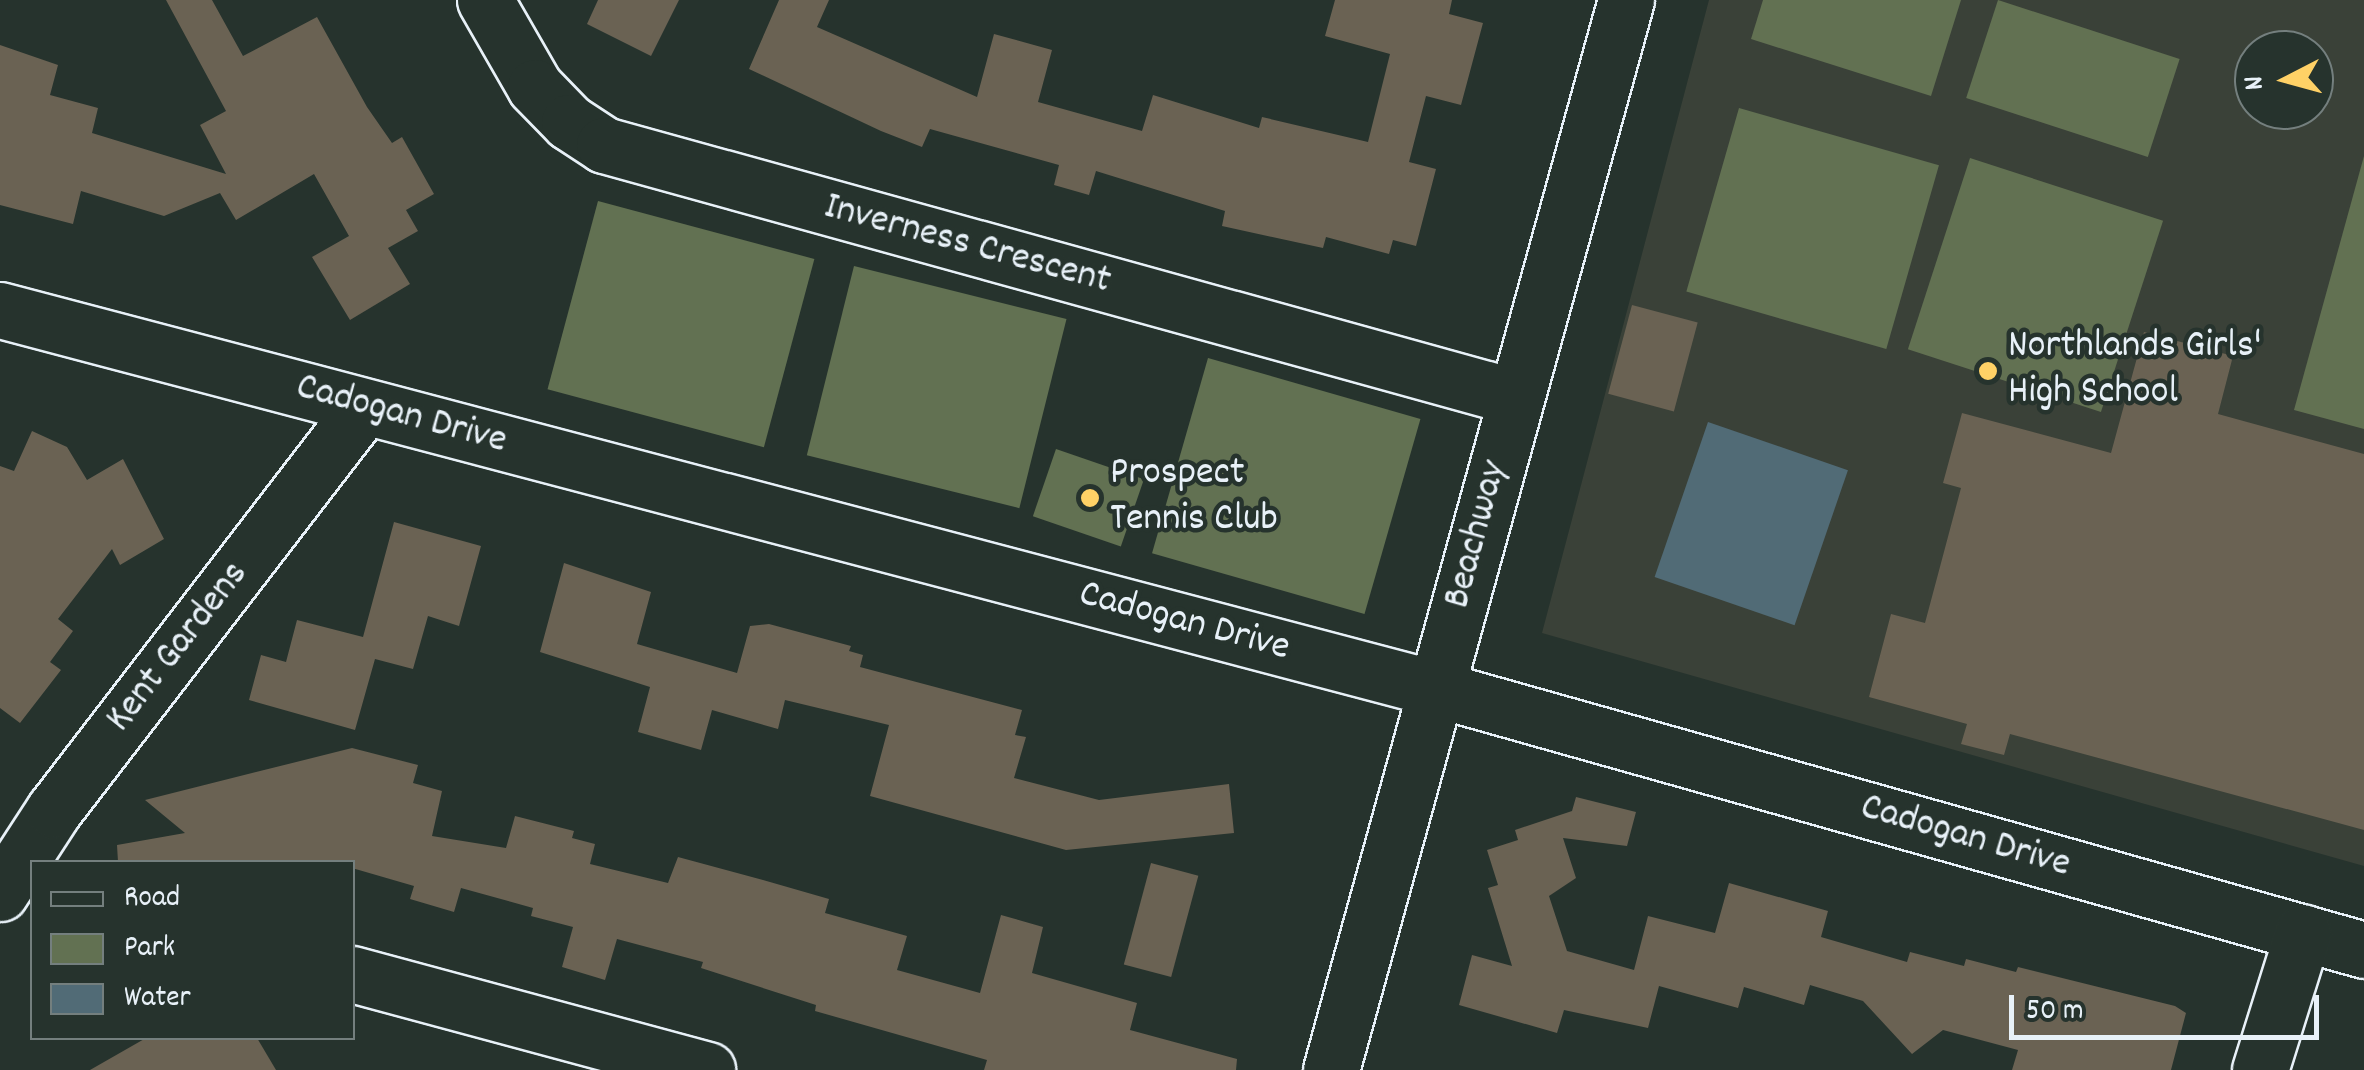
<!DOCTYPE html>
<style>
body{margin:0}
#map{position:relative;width:2364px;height:1070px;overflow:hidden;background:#26332d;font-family:Dekko,sans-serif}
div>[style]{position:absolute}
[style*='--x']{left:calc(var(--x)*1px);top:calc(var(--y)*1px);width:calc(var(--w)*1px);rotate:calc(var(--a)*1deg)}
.built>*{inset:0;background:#3a4138}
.green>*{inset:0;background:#627152;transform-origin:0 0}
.water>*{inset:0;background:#516b76;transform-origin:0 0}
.building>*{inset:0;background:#6a6253;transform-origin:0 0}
.roads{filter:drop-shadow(2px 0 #e8f1f8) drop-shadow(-2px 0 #e8f1f8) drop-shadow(0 2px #e8f1f8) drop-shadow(0 -2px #e8f1f8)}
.minor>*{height:55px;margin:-27.5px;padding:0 27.5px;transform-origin:27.5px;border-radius:27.5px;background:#26332d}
.dots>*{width:28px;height:28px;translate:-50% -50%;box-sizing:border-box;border:5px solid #26332d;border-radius:50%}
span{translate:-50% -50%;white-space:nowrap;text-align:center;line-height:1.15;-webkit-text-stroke:9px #26332d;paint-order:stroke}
.street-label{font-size:40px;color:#e8f1f8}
.poi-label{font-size:40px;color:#e8f1f8}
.left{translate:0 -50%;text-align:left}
.legend{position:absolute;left:30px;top:860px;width:325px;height:180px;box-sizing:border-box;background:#26332d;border:2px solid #747f7e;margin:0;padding:12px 18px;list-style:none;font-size:30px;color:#e8f1f8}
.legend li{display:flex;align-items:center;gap:20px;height:50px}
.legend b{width:50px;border:2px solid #747f7e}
.north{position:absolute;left:2234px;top:30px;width:100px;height:100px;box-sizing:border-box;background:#26332d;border:2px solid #747f7e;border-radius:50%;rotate:264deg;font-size:28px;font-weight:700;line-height:40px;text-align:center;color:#e8f1f8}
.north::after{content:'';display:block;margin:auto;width:35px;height:45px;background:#ffd166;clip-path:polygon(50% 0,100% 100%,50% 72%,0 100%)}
.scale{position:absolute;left:2009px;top:995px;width:310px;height:45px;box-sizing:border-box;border:5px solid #e8f1f8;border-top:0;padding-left:12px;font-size:30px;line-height:35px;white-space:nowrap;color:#e8f1f8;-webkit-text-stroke:8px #26332d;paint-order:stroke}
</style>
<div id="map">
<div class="built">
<div style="clip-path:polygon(evenodd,1709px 0,2364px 0,2364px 866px,1542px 633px,1709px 0,2254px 50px,2314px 50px,2314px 110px,2254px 110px,2254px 50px)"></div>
</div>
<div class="green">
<div style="clip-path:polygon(1763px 0,1961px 0,1931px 96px,1751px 39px)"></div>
<div style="left:1998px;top:0;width:191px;height:103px;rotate:18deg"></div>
<div style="left:1739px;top:108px;width:208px;height:191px;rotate:16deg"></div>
<div style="clip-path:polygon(2364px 156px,2364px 429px,2294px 410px)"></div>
<div style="left:1970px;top:158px;width:203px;height:201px;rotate:18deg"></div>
<div style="left:598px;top:201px;width:224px;height:195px;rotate:15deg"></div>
<div style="left:854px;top:266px;width:219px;height:195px;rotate:14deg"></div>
<div style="left:1208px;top:358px;width:221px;height:203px;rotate:16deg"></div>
<div style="left:1056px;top:449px;width:93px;height:71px;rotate:19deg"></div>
</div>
<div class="water">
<div style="left:1708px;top:422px;width:148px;height:164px;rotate:19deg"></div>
</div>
<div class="building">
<div style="clip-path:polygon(166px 0,212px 0,243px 56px,317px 17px,367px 107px,392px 143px,402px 137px,434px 194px,406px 210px,418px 231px,388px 248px,410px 284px,350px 320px,312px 257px,349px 236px,314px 174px,236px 220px,220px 193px,164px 216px,81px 191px,73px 224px,0 205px,0 45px,58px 65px,50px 95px,98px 108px,92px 133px,226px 174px,200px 125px,226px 111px)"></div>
<div style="clip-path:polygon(598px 0,679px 0,651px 56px,587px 24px)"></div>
<div style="clip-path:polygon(779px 0,829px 0,817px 27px,977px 97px,994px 34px,1052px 50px,1038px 102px,1142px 131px,1153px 95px,1259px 128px,1262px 117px,1368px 142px,1390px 54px,1325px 36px,1335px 0,1452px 0,1449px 14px,1483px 23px,1461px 105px,1426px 96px,1409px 162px,1436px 169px,1416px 246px,1393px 240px,1389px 254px,1326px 237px,1323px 248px,1222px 226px,1225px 211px,1096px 171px,1089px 195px,1054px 185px,1059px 165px,930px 129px,922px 147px,881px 131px,749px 69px)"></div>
<div style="left:1632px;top:305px;width:68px;height:92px;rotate:15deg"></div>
<div style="clip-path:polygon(2144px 332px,2233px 356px,2218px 414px,2364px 454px,2364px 830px,2010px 734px,2004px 755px,1961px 744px,1967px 724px,1869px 697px,1891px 614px,1925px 623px,1961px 488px,1943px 483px,1962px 413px,2111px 453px)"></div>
<div style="clip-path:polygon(32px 431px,67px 447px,87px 480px,123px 459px,164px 539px,120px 565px,112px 549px,58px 619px,73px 631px,50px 662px,61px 670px,20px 723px,0 708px,0 466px,14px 471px)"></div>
<div style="clip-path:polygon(394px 522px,481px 546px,459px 626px,428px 616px,413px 669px,375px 659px,355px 730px,249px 700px,261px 655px,286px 662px,297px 620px,363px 637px)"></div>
<div style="clip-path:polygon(564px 563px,651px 592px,637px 644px,737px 673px,750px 626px,769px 624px,851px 646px,849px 651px,863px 655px,860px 667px,1022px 710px,1015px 735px,1026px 737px,1014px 778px,1099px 800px,1229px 784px,1234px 833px,1066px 850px,870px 796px,889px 725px,785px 700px,778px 729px,712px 710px,701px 750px,638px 732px,650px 687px,540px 652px)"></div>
<div style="clip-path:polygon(352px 748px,418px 765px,413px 783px,442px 791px,432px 836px,506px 848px,515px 816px,574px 831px,572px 838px,595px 844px,590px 864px,668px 883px,678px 857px,763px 880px,829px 899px,825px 913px,907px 936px,897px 970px,980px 993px,1001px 915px,1043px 927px,1032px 973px,1137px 1003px,1130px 1030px,1237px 1059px,1236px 1070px,984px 1070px,987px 1060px,815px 1011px,816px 1005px,701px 968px,703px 962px,617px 939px,605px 980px,562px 967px,573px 927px,531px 916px,533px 908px,461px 888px,454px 912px,410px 899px,414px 886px,352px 868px,352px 862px,118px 862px,117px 845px,185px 833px,145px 800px)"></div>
<div style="clip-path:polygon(1576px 797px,1636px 812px,1627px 846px,1563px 838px,1576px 878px,1549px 896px,1567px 951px,1634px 970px,1648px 916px,1715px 933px,1729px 883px,1828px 911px,1821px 937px,1907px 962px,1910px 952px,1964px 966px,1966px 959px,2016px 972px,2018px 967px,2175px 1006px,2186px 1013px,2171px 1070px,2012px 1070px,2018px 1050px,1943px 1030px,1912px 1054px,1863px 1001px,1810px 985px,1804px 1005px,1744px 987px,1738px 1008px,1659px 986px,1648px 1028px,1564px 1010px,1557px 1033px,1459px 1005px,1472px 955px,1512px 966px,1488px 888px,1498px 885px,1487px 850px,1518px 840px,1515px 830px,1572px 811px)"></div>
<div style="left:1151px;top:863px;width:49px;height:105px;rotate:15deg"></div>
<div style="clip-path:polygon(146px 1038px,257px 1038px,276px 1070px,90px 1070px)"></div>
</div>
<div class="roads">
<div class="minor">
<div style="--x:485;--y:0;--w:100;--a:60.1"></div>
<div style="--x:535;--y:87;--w:49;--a:45.8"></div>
<div style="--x:569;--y:122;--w:42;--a:33.3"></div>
<div style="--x:604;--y:145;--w:945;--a:15.46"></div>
<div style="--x:0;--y:310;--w:1486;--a:14.77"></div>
<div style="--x:1437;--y:689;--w:963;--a:15.72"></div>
<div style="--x:0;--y:893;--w:99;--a:-57"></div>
<div style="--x:54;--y:810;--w:508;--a:-52.43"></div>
<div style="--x:352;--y:974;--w:368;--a:15.1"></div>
<div style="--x:1331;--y:1070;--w:1110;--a:-74.59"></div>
<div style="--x:2260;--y:1070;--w:144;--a:-72.6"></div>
</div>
</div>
<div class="dots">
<div style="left:1988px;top:371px;background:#ffd166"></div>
<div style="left:1090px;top:498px;background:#ffd166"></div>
</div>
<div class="street-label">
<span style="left:967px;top:246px;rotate:15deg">Inverness Crescent</span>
<span style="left:401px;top:416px;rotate:15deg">Cadogan Drive</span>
<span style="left:1478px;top:535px;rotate:-75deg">Beachway</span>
<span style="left:1184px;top:623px;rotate:15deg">Cadogan Drive</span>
<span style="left:179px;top:648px;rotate:-52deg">Kent Gardens</span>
<span style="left:1965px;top:838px;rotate:16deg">Cadogan Drive</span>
</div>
<div class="poi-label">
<span class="left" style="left:2008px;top:371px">Northlands Girls'<br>High School</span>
<span class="left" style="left:1110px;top:498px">Prospect<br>Tennis Club</span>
</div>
<ul class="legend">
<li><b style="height:12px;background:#26332d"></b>Road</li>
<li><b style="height:28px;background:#627152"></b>Park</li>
<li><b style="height:28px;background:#516b76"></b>Water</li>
</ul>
<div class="north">N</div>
<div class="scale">50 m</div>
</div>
